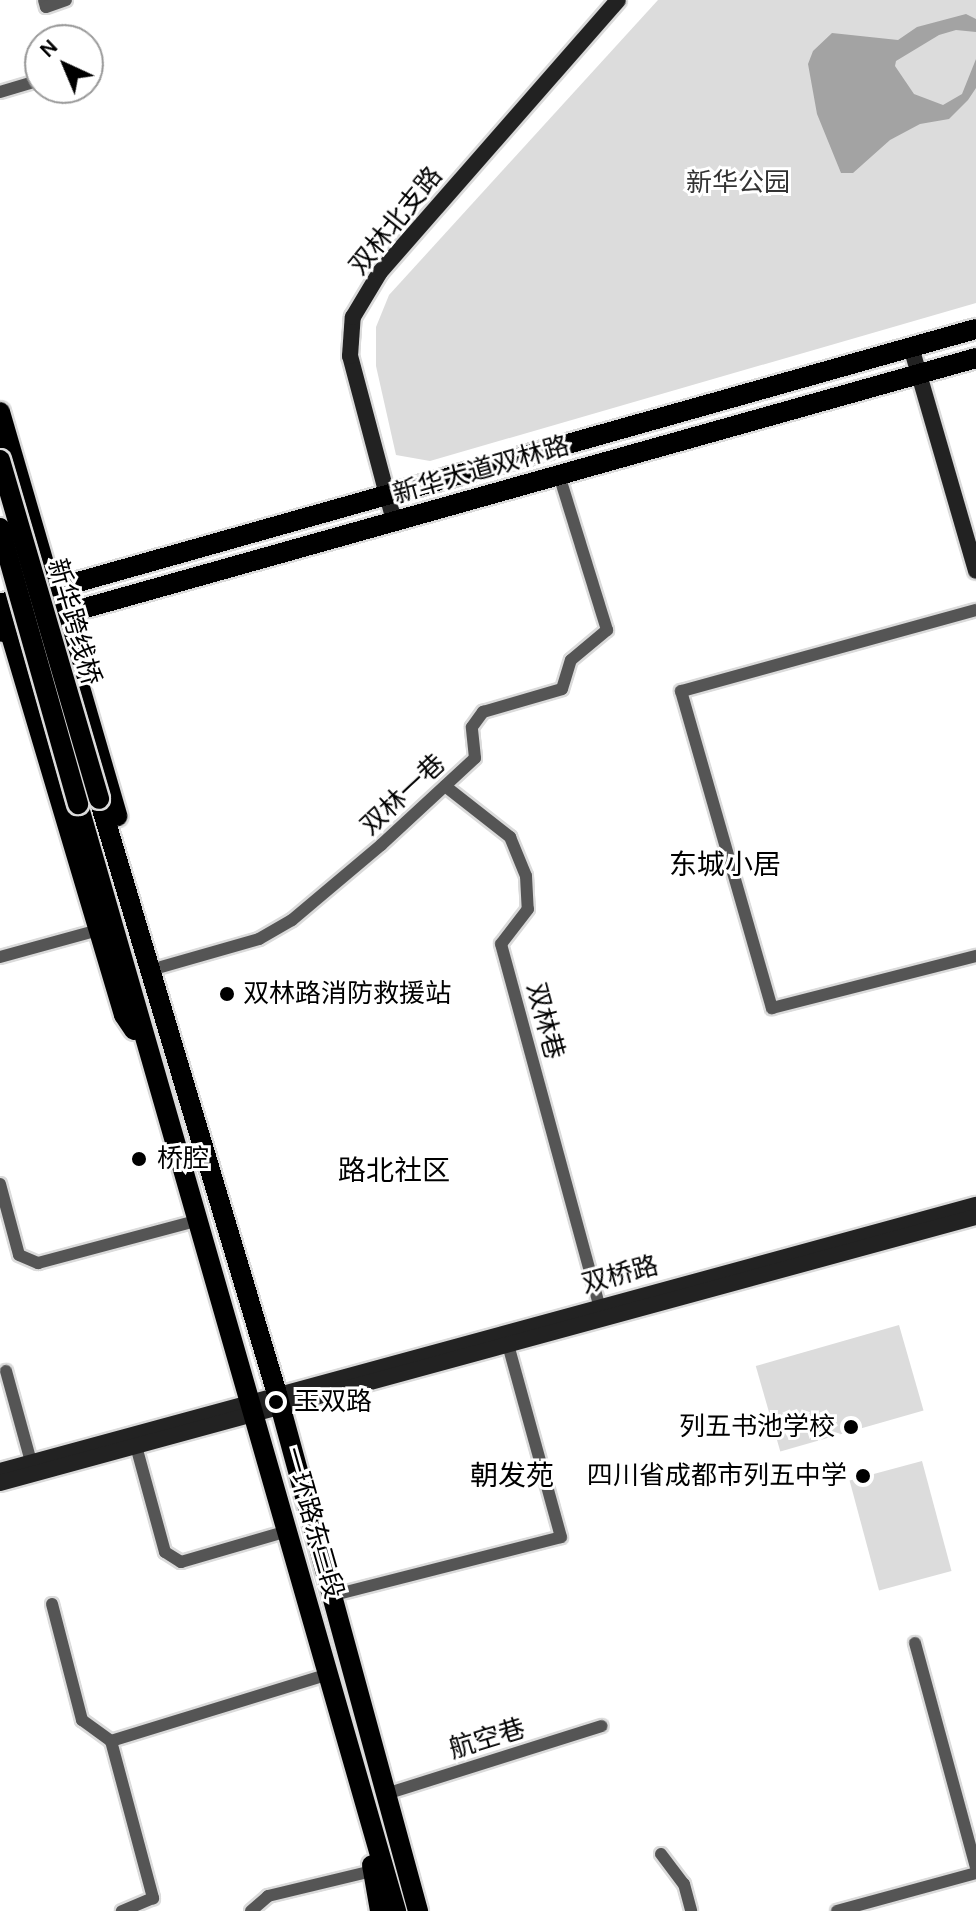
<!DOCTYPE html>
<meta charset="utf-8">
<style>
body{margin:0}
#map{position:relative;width:976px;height:1911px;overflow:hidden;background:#fff;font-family:Karla,"Noto Sans SC",sans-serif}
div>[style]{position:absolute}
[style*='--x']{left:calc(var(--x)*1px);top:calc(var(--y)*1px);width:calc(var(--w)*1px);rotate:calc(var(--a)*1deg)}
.green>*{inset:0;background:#dcdcdc;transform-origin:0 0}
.water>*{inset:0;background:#a3a3a3}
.roads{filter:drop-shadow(2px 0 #dbdbdb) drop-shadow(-2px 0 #dbdbdb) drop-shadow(0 2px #dbdbdb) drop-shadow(0 -2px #dbdbdb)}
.street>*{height:12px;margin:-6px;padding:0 6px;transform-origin:6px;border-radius:6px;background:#555}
.secondary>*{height:16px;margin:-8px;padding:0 8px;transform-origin:8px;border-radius:8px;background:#222}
.primary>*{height:20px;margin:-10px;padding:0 10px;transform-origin:10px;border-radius:10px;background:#000}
.bridges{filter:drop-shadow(2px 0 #dbdbdb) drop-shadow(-2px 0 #dbdbdb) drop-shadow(0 2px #dbdbdb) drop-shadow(0 -2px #dbdbdb)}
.primary-bridge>*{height:20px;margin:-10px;padding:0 10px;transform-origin:10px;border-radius:10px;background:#000}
.dots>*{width:22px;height:22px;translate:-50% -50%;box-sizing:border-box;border:4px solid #fff;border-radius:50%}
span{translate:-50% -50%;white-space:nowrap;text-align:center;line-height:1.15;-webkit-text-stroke:6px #fff;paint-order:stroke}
.park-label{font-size:26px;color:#333}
.street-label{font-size:26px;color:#000}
.poi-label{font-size:26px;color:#000}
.left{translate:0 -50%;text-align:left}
.right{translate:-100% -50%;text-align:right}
.neighbourhood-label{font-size:28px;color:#000}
.north{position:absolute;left:24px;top:24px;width:80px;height:80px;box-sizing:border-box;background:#fff;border:2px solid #999;border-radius:50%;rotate:316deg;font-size:22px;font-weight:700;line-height:32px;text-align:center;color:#000}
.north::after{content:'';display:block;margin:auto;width:28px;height:36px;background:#000;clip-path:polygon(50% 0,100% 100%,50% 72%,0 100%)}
</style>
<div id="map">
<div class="green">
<div style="clip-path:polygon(658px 0,976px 0,976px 303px,430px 461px,396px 455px,376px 366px,376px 327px,389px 295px)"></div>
<div style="left:899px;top:1325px;width:89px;height:149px;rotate:74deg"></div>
<div style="left:922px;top:1461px;width:114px;height:75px;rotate:75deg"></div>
</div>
<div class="water">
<div style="clip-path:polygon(966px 14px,976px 19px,976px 32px,956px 30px,939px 35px,896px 61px,895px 66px,914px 94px,943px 105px,962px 94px,976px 59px,976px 88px,968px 100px,949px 119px,920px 124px,890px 140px,853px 173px,841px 173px,817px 114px,808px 64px,813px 51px,832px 33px,898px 40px,917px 27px)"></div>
</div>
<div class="roads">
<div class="street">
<div style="--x:44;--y:0;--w:7;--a:74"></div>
<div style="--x:46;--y:7;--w:21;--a:-19"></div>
<div style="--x:0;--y:92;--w:42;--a:-16.7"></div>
<div style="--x:976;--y:610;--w:306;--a:164.6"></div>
<div style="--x:681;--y:691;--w:330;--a:74"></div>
<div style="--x:772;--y:1008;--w:211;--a:-14.3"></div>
<div style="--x:445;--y:786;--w:83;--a:38.1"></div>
<div style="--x:510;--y:837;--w:42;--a:67.7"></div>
<div style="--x:526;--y:876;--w:33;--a:87"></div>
<div style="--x:528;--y:909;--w:44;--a:127.6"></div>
<div style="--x:501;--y:944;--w:374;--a:74.8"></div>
<div style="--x:0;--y:957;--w:103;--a:-15.3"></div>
<div style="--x:161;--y:967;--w:102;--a:-15.9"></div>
<div style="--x:259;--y:939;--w:38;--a:-30"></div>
<div style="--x:292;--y:920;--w:116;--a:-40.1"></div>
<div style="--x:381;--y:845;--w:128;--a:-42.8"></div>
<div style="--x:475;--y:758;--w:31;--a:-96"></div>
<div style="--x:472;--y:727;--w:19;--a:-54"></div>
<div style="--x:483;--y:712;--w:82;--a:-16.2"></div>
<div style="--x:562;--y:689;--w:30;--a:-73"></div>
<div style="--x:571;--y:660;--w:47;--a:-39.8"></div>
<div style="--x:607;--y:630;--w:162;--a:-107.2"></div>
<div style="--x:0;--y:1184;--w:73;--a:75"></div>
<div style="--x:19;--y:1255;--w:21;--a:23"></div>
<div style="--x:38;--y:1263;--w:168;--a:-14.9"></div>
<div style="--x:6;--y:1371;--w:94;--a:74.6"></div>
<div style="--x:136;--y:1446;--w:110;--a:74.7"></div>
<div style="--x:165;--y:1552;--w:19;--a:32"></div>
<div style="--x:181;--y:1562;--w:111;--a:-16.2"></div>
<div style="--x:334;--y:1595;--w:234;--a:-14.3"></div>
<div style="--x:561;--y:1537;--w:206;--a:-105.4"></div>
<div style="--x:52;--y:1604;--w:120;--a:75.5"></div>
<div style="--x:82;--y:1720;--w:36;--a:36"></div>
<div style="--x:111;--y:1741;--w:228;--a:-17.1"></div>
<div style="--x:915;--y:1643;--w:232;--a:74.8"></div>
<div style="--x:111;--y:1741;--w:163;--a:75"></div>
<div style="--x:153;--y:1898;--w:34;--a:157"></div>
<div style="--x:386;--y:1794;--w:226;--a:-17.5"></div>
<div style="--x:661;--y:1854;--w:38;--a:53"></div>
<div style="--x:684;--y:1884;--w:28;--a:75"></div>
<div style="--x:251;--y:1911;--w:23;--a:-41"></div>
<div style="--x:268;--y:1896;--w:107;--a:-13.5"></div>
<div style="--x:837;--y:1911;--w:144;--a:-15.3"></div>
</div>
<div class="secondary">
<div style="--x:911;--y:347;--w:233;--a:73.8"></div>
<div style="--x:394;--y:521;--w:171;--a:-104.9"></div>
<div style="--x:350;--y:356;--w:39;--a:-86"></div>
<div style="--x:353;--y:317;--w:52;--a:-59"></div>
<div style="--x:380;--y:272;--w:361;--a:-48.8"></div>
<div style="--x:0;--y:1471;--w:1012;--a:-15.25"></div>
<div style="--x:0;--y:1483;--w:1012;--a:-15.25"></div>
</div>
<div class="primary">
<div style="--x:0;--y:412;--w:421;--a:73.8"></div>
<div style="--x:0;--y:604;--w:1014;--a:-15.74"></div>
<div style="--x:6;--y:619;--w:413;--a:73.4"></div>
<div style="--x:124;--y:1015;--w:18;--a:56"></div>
<div style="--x:0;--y:632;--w:1014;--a:-15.68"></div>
<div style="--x:99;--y:799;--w:621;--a:73.34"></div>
<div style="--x:277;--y:1394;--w:536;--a:74.74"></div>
<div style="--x:78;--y:804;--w:1152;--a:73.97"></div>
<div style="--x:372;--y:1865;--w:47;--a:80.1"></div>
</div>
</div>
<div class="bridges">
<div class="primary-bridge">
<div style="--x:0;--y:460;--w:353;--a:73.7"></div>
<div style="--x:0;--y:528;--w:287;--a:74.2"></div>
</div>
</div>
<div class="dots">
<div style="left:227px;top:994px;background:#000"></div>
<div style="left:139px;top:1159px;background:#000"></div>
<div style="left:276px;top:1402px;background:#000"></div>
<div style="left:851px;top:1427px;background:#000"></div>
<div style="left:863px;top:1476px;background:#000"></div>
</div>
<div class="park-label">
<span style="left:738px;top:183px">新华公园</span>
</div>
<div class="street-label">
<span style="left:396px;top:221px;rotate:-51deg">双林北支路</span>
<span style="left:481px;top:470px;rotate:-16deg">新华大道双林路</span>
<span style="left:74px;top:622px;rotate:74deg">新华跨线桥</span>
<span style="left:403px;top:795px;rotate:-43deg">双林一巷</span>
<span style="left:545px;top:1021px;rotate:75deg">双林巷</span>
<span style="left:620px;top:1275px;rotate:-15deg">双桥路</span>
<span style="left:313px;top:1523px;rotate:74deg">一环路东三段</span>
<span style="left:487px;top:1739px;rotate:-17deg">航空巷</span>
</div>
<div class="poi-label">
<span class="left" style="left:243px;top:994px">双林路消防救援站</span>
<span class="left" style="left:157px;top:1159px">桥腔</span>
<span class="left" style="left:294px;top:1402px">玉双路</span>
<span class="right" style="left:835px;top:1427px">列五书池学校</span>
<span class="right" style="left:847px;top:1476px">四川省成都市列五中学</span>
</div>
<div class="neighbourhood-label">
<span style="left:725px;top:865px">东城小居</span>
<span style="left:394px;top:1171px">路北社区</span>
<span style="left:512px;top:1476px">朝发苑</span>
</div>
<div class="north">N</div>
</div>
